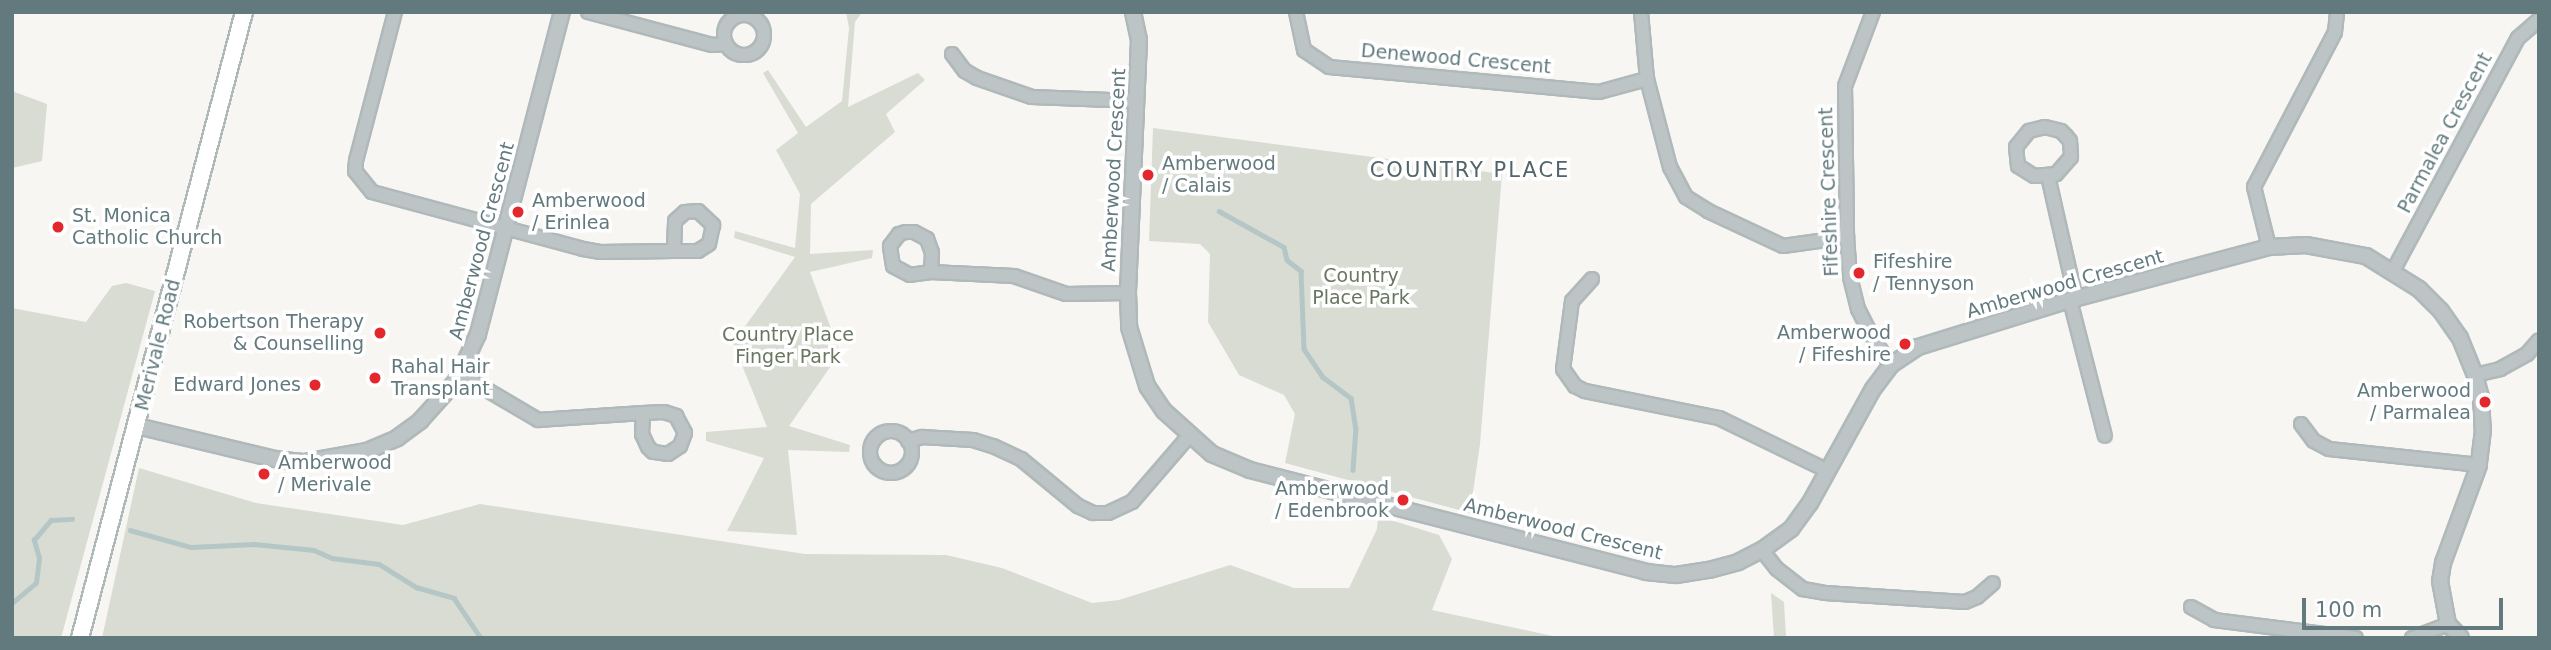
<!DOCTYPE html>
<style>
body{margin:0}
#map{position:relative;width:2551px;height:650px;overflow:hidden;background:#f7f6f3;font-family:"DejaVu Sans",sans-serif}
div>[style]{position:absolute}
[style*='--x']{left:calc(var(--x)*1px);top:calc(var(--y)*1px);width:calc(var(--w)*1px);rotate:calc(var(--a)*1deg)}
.green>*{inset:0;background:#d8dcd2}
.stream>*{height:4.5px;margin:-2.25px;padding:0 2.25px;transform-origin:2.25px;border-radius:2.25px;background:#b5c6c6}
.roads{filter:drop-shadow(2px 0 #b0b9ba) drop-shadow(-2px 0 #b0b9ba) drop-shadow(0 2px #b0b9ba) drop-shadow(0 -2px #b0b9ba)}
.minor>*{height:12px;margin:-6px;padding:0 6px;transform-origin:6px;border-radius:6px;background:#bdc4c6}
.minor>.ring{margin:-6px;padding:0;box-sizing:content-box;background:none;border:12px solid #bdc4c6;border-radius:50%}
.tertiary>*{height:14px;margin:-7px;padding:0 7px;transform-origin:7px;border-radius:7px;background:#bdc4c6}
.secondary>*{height:16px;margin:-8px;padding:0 8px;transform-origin:8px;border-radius:8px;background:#fff}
.dots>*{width:19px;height:19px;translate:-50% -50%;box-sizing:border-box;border:4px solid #fff;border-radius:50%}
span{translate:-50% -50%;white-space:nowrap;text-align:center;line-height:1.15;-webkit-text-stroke:7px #fff;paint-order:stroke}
.street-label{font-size:19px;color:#627a7e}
.poi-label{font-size:19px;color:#627a7e}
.left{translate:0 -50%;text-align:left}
.right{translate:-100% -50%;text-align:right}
.park-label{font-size:19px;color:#6a7760}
.neighbourhood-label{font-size:21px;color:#53656a;letter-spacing:2px}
.frame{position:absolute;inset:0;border:14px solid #627a7e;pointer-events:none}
.scale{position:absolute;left:2302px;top:598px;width:201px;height:32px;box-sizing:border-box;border:4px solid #627a7e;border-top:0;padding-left:9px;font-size:21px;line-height:24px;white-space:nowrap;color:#627a7e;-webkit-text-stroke:5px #fff;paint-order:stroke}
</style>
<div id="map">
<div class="green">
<div style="clip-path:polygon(846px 12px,862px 12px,855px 22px,848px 107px,918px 73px,925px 80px,886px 114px,895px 132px,811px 204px,810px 254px,873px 250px,872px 258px,810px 272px,840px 353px,789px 426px,850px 445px,849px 452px,788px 450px,797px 535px,727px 531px,764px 458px,706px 441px,706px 432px,767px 427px,733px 343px,795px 257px,734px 238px,735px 231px,795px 248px,800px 194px,776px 150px,798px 133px,763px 73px,768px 70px,806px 127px,842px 101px,849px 28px)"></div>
<div style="clip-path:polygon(12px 91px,47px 104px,42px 161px,12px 168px)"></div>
<div style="clip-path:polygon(1153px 128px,1502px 174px,1480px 444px,1470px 513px,1285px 463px,1295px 414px,1284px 395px,1239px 375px,1208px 322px,1210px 254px,1200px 244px,1149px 241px)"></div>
<div style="clip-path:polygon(126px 283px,155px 291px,61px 638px,12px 638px,12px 308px,86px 322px,112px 286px)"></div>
<div style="clip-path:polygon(139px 468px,256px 503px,403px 525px,480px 504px,805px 554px,946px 555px,1002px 568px,1092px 603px,1119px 600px,1230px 565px,1294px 588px,1349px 588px,1377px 529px,1378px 516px,1439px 535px,1452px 559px,1432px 610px,1562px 638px,102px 638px)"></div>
<div style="clip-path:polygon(1771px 593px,1784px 602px,1786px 638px,1774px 638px)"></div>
</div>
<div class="stream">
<div style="--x:1219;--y:211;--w:74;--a:29"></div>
<div style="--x:1284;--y:247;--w:13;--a:77"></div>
<div style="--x:1287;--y:260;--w:18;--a:38"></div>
<div style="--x:1301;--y:271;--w:78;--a:87.8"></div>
<div style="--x:1304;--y:349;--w:34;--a:56"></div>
<div style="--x:1323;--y:377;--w:35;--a:37"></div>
<div style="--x:1351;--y:398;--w:30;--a:81"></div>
<div style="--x:1356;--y:428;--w:42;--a:94.1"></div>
<div style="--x:130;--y:530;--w:63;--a:15.6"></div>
<div style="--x:191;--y:547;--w:63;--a:-2.7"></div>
<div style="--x:254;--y:544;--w:60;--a:5.7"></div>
<div style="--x:314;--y:550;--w:20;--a:24"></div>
<div style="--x:332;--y:558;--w:47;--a:7.3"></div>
<div style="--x:379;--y:564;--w:44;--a:31.9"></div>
<div style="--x:416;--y:587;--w:40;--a:16"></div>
<div style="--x:454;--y:598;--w:48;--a:56"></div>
<div style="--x:12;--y:603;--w:31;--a:-40"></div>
<div style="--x:36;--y:583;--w:25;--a:-83"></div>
<div style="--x:39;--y:558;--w:19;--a:-106"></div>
<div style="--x:34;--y:540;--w:26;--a:-50"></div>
<div style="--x:51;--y:520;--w:21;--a:-3"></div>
<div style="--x:653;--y:638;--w:8;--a:0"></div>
</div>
<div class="roads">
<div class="minor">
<div style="--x:395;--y:12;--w:154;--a:104.7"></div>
<div style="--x:356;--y:161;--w:10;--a:96"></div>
<div style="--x:355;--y:171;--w:27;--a:51"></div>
<div style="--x:372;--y:192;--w:219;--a:15.1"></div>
<div style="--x:583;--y:249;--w:17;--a:10"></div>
<div style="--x:600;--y:252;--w:74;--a:-0.8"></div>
<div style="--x:588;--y:12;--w:128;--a:14.9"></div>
<div style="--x:712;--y:45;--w:14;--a:-4"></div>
<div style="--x:1296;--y:12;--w:39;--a:78"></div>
<div style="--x:1304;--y:50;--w:30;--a:34"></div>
<div style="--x:1329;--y:67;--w:271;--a:5.3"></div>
<div style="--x:1599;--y:92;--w:50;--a:-15.2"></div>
<div style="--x:1641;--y:12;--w:67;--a:84.9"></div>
<div style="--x:1647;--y:79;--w:91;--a:75.4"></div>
<div style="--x:1670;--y:167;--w:34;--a:62"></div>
<div style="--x:1686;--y:197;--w:26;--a:32"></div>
<div style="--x:1708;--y:211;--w:83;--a:25"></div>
<div style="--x:1783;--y:246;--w:65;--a:-8"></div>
<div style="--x:1873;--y:12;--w:79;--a:110.7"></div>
<div style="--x:1845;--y:86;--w:151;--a:89.2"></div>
<div style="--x:1847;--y:237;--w:40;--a:85.7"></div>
<div style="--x:1850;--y:277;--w:33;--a:76"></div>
<div style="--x:1858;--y:309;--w:31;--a:63"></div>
<div style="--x:1872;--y:337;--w:34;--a:56"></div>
<div class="ring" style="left:724px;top:15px;width:28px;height:28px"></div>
<div style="--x:952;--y:54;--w:21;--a:53"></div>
<div style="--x:965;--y:71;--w:14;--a:30"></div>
<div style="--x:977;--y:78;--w:58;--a:19.1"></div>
<div style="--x:1032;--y:97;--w:104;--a:2.2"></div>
<div style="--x:2045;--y:127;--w:16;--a:14"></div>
<div style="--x:2061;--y:131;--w:7;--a:45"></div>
<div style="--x:2066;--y:136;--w:6;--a:51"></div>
<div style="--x:2070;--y:141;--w:16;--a:86"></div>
<div style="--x:2071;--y:157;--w:23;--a:131"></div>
<div style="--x:2056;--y:174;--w:22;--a:175"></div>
<div style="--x:2034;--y:176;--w:19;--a:-148"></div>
<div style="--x:2018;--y:166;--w:19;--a:-96"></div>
<div style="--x:2016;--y:147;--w:21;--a:-51"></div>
<div style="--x:2029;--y:131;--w:16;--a:-14"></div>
<div style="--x:2048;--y:176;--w:126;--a:77.2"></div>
<div style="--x:698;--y:211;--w:21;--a:43"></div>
<div style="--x:713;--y:225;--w:19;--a:102"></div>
<div style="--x:709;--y:244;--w:13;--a:148"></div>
<div style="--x:698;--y:251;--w:24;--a:180"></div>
<div style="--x:674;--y:251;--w:30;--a:-88"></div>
<div style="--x:675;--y:221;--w:13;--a:-42"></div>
<div style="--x:685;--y:212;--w:13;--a:-4"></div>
<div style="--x:906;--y:232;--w:8;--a:0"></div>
<div style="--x:914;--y:232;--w:15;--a:28"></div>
<div style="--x:927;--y:239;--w:15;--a:70"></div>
<div style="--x:932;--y:253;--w:19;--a:93"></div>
<div style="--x:931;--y:272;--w:21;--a:172"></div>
<div style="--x:910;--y:275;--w:19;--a:-152"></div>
<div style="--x:893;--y:266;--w:20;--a:-99"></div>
<div style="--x:890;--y:246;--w:15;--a:-53"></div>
<div style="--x:899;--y:234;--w:7;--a:-16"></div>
<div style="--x:2269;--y:247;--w:62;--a:-104"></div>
<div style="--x:2254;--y:187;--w:175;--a:-62.4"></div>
<div style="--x:2335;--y:32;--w:20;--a:-84"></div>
<div style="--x:2393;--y:271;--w:264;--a:-61.8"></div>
<div style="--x:2518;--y:38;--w:28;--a:-41"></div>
<div style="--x:931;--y:272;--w:83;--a:2.8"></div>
<div style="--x:1014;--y:276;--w:55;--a:19.1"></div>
<div style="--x:1066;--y:294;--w:62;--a:-0.9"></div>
<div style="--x:1592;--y:279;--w:30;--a:132"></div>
<div style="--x:1572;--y:301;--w:69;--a:97.5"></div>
<div style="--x:1563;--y:369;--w:21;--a:55"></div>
<div style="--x:1575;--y:386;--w:11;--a:27"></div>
<div style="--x:1585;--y:391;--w:137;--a:11.4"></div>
<div style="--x:1719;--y:418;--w:121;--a:25.9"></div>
<div style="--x:2070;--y:300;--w:140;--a:75.6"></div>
<div style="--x:460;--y:374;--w:91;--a:30.5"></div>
<div style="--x:538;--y:420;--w:105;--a:-3.8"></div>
<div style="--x:2475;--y:375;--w:26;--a:-13"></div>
<div style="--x:2500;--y:369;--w:31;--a:-29"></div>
<div style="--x:2527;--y:354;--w:18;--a:-49"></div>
<div style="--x:643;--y:413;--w:21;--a:-3"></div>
<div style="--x:664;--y:412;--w:13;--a:18"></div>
<div style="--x:676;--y:416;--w:19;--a:62"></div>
<div style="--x:685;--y:433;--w:14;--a:111"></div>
<div style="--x:680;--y:446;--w:14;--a:146"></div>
<div style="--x:668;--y:454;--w:15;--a:-172"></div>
<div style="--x:653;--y:452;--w:7;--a:-135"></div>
<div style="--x:648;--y:447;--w:14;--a:-115"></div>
<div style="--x:642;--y:434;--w:21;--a:-87"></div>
<div style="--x:2301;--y:424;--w:21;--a:53"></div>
<div style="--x:2314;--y:441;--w:17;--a:28"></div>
<div style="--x:2329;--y:449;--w:151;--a:6.1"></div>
<div class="ring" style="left:870px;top:431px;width:30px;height:30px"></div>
<div style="--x:908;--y:441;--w:15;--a:-16"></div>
<div style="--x:922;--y:437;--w:51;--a:3.4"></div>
<div style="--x:973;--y:440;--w:21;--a:17"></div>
<div style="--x:993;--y:446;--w:31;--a:25"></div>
<div style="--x:1021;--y:459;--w:74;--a:39.5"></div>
<div style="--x:1078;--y:506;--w:17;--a:25"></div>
<div style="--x:1093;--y:513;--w:15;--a:0"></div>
<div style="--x:1108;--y:513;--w:26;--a:-25"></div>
<div style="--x:1132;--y:502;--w:87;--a:-49.2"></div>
<div style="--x:1762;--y:550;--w:24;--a:52"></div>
<div style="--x:1777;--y:569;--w:33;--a:38"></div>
<div style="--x:1803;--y:589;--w:22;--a:10"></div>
<div style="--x:1825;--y:593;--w:140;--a:3.7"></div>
<div style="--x:1965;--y:602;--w:13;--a:-23"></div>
<div style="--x:1977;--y:597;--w:21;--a:-41"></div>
<div style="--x:2191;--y:607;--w:26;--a:29"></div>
<div style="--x:2214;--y:620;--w:143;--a:7.2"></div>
<div style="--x:2412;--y:638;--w:39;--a:-21"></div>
</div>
<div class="tertiary">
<div style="--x:1133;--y:12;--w:29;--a:78"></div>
<div style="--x:1139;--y:40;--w:253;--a:92.5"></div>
<div style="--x:1128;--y:293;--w:34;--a:88"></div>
<div style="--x:1129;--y:327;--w:62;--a:73"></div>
<div style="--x:1147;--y:386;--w:30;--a:56"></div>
<div style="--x:1164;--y:411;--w:64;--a:41.9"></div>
<div style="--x:1212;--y:454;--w:41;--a:22.8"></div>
<div style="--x:1250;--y:470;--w:409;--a:14.4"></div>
<div style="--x:1646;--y:572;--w:30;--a:6"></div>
<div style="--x:1676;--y:575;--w:33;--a:-9"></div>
<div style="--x:1709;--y:570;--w:30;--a:-15"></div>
<div style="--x:1738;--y:562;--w:27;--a:-27"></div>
<div style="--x:1762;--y:550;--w:36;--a:-36"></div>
<div style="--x:1791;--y:529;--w:32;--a:-54"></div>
<div style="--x:1810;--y:503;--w:130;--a:-61.1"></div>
<div style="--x:1873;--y:389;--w:30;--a:-53"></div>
<div style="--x:1891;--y:365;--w:32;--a:-34"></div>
<div style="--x:1918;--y:347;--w:159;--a:-17.2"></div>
<div style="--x:2070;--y:300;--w:206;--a:-14.9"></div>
<div style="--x:2269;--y:247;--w:37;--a:-3"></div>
<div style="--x:2306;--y:245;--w:61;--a:10.4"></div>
<div style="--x:2366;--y:256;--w:62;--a:31.9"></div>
<div style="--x:2419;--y:289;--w:31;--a:45"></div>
<div style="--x:2441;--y:311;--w:33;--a:55"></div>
<div style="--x:2460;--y:338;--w:40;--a:68"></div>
<div style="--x:2475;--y:375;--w:23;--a:75"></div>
<div style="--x:2481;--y:397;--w:33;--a:87"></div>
<div style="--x:2483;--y:430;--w:35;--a:97"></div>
<div style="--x:2479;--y:465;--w:104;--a:110.2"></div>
<div style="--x:2443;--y:563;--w:18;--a:99"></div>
<div style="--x:2440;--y:581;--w:44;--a:79.5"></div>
<div style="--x:2448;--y:624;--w:19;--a:47"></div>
<div style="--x:137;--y:426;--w:141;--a:13.5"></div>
<div style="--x:274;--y:459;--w:31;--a:6"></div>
<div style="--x:305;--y:462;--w:63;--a:-10.1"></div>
<div style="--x:367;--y:451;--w:33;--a:-23"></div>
<div style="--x:397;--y:438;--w:29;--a:-36"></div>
<div style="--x:420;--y:421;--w:54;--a:-48"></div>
<div style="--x:456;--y:381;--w:52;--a:-64.9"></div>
<div style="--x:478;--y:334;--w:333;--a:-75.4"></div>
</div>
<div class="secondary">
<div style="--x:80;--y:638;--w:647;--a:-75.32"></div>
</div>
</div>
<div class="dots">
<div style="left:1148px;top:175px;background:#e3272c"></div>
<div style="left:518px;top:212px;background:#e3272c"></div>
<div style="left:58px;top:227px;background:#e3272c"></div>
<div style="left:1859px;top:273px;background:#e3272c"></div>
<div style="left:380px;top:333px;background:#e3272c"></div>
<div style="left:1905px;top:344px;background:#e3272c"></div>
<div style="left:375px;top:378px;background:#e3272c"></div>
<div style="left:315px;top:385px;background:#e3272c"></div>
<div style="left:2485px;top:402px;background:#e3272c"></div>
<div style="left:264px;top:474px;background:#e3272c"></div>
<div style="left:1403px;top:500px;background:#e3272c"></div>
</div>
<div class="street-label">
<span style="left:1456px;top:59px;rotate:5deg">Denewood Crescent</span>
<span style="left:2445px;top:133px;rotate:-62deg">Parmalea Crescent</span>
<span style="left:1114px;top:170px;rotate:-87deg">Amberwood Crescent</span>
<span style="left:1829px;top:192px;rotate:-92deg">Fifeshire Crescent</span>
<span style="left:482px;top:241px;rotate:-75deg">Amberwood Crescent</span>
<span style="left:2065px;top:284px;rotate:-16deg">Amberwood Crescent</span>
<span style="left:158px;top:345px;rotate:-76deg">Merivale Road</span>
<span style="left:1563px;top:529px;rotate:14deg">Amberwood Crescent</span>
</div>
<div class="poi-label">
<span class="left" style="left:1162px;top:175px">Amberwood<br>/ Calais</span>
<span class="left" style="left:532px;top:212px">Amberwood<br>/ Erinlea</span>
<span class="left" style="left:72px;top:227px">St. Monica<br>Catholic Church</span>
<span class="left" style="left:1873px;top:273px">Fifeshire<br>/ Tennyson</span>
<span class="right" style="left:364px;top:333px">Robertson Therapy<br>&amp; Counselling</span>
<span class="right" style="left:1891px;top:344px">Amberwood<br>/ Fifeshire</span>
<span class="left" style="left:391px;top:378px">Rahal Hair<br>Transplant</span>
<span class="right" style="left:301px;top:385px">Edward Jones</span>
<span class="right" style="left:2471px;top:402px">Amberwood<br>/ Parmalea</span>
<span class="left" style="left:278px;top:474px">Amberwood<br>/ Merivale</span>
<span class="right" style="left:1389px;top:500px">Amberwood<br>/ Edenbrook</span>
</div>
<div class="park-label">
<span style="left:1361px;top:287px">Country<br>Place Park</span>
<span style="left:788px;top:346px">Country Place<br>Finger Park</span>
</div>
<div class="neighbourhood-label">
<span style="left:1470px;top:170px">COUNTRY PLACE</span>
</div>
<div class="frame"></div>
<div class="scale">100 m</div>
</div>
